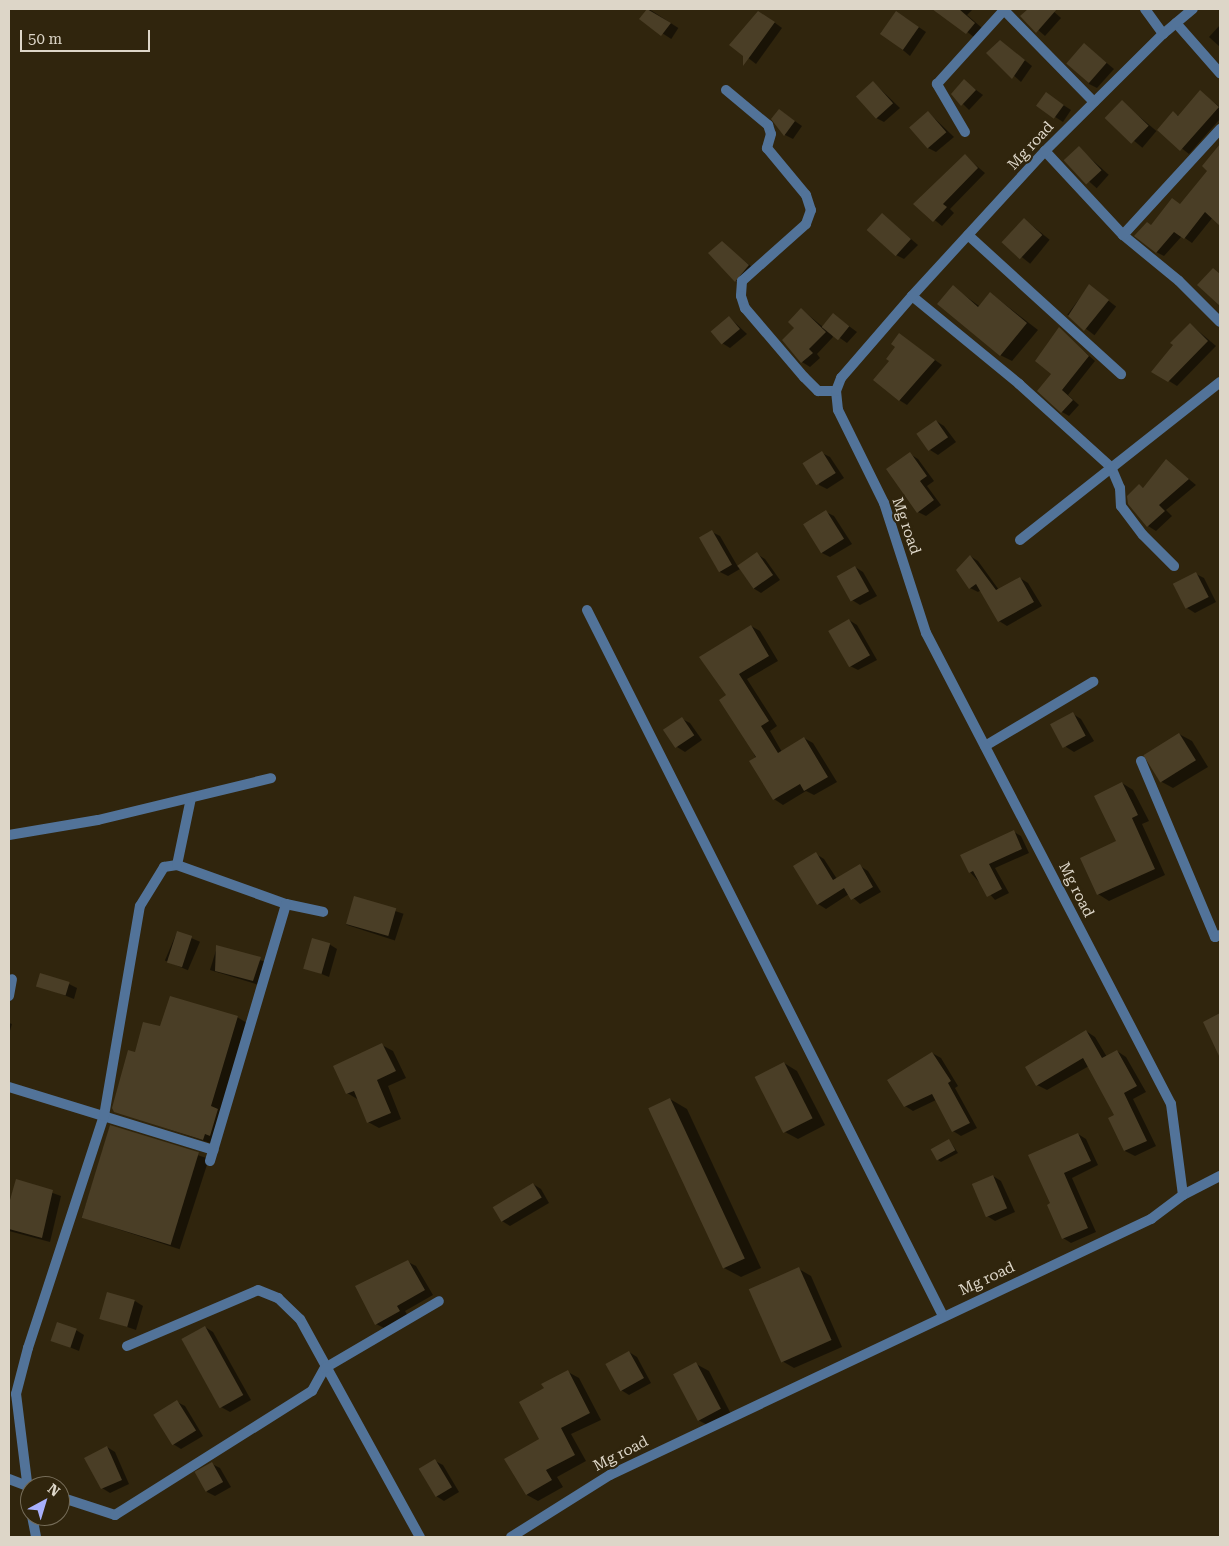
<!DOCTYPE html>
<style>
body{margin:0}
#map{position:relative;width:1229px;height:1546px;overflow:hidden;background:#30250d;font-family:"Roboto Serif",serif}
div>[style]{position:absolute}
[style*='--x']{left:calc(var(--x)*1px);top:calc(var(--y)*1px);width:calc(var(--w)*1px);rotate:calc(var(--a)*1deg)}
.shadow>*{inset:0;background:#0007;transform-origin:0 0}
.building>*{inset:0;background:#4a3e26;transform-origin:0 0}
.minor>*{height:10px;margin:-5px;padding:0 5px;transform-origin:5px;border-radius:5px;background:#527399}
span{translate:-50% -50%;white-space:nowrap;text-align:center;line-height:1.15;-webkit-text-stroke:4.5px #30250d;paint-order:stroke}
.street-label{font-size:15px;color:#ddd6c8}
.frame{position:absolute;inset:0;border:10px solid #ddd6c8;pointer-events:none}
.north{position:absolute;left:20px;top:1476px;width:50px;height:50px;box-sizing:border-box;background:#30250d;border:1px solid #756c58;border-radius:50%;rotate:39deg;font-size:14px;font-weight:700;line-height:20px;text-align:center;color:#ddd6c8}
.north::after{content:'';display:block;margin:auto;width:18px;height:22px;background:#a8b0fc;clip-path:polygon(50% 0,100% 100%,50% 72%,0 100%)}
.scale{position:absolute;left:20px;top:30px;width:130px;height:22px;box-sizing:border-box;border:2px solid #ddd6c8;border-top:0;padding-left:6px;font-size:15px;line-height:18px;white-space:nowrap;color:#ddd6c8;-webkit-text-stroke:4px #30250d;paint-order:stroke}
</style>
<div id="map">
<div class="shadow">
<div style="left:649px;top:9px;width:35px;height:13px;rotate:33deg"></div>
<div style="clip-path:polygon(938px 9px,973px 9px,967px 15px,982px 28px,975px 38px)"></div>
<div style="clip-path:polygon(1029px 9px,1051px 9px,1061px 18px,1045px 36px,1022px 16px)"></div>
<div style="clip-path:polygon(767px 17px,782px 28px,756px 64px,731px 45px)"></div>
<div style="clip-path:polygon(904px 17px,926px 32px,910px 56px,881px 32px)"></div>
<div style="clip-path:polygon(1220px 25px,1220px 47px,1209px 37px)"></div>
<div style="clip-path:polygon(1084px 44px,1114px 69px,1097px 88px,1089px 84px)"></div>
<div style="clip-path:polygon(1008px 47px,1032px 66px,1021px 82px,988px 53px)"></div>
<div style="clip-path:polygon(964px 81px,983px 95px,969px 110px,953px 94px)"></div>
<div style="clip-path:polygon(873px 82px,900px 108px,884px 122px,876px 118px)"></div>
<div style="clip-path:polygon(1200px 92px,1220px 107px,1220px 119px,1189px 154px,1158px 130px,1173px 113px,1179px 116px)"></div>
<div style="clip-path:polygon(1054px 99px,1071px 110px,1063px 122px,1038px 106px)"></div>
<div style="left:1122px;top:102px;width:45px;height:22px;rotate:40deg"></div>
<div style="clip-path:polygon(779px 110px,802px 126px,793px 139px,785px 135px)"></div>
<div style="clip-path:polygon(929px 113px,954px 137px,936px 152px,928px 148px)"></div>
<div style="left:1079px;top:148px;width:40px;height:18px;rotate:42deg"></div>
<div style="clip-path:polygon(965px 156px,985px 173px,950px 209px,954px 213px,942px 226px,915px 204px)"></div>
<div style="clip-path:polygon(1213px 180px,1220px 186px,1220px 224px,1213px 217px,1192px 243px,1182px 236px,1164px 256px,1156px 252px,1152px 226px)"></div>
<div style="clip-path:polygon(883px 215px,918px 245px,904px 259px,896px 255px)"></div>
<div style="left:1024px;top:219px;width:33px;height:31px;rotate:39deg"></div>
<div style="clip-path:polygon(722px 243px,757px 271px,744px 285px,736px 281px)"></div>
<div style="left:1089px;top:286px;width:34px;height:36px;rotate:37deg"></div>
<div style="clip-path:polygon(953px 287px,979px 306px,990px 293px,1038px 330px,1012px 361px,1000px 355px)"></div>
<div style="clip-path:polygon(801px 309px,823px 327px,834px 315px,857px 332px,847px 343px,830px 331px,833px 337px,817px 354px,820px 358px,810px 367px,802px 362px,796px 328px)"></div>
<div style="clip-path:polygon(729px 317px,747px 334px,730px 348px,722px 343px)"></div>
<div style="clip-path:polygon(1190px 324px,1216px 346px,1177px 386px,1153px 371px)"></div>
<div style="clip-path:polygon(1059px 329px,1095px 361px,1068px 395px,1079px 405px,1069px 416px,1062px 412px,1053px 374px)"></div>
<div style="clip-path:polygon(907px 340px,942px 365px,907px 405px,899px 400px,891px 361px,896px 347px)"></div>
<div style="clip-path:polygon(936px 421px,944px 426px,956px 442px,938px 455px,930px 450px)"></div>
<div style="clip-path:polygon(822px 453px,830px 457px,844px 478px,827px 489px,819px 485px)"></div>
<div style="clip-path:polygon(910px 454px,918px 459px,934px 481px,927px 486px,941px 505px,926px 516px,918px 512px)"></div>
<div style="clip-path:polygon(1166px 460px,1196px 485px,1166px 510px,1172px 516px,1156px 531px,1148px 526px,1140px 486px,1145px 489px)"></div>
<div style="clip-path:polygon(826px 512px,834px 516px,852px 544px,830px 557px,822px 553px)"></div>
<div style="clip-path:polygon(712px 532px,720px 536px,738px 567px,757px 554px,765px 559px,780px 580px,761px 593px,753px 588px,740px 569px,728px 576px,720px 572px)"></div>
<div style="clip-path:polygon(970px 556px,978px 561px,999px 590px,1020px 578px,1028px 583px,1042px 606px,1007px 626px,999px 621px,981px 590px,978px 592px,970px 588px)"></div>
<div style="clip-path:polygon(855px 567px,863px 572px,877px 596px,860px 605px,852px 600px)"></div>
<div style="clip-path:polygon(1196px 574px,1204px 578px,1216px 602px,1195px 613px,1187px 608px)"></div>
<div style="clip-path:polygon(849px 620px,857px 625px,877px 660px,858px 670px,850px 666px)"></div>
<div style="clip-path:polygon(751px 626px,760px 631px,778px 661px,747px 679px,777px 726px,770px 731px,782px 752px,804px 738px,813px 743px,837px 782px,814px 795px,806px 791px,783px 805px,774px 799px,728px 696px)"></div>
<div style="clip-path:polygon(1073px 714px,1081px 719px,1094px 741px,1074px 752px,1066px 747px)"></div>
<div style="clip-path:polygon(682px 719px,690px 723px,702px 740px,685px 752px,677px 747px)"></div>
<div style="clip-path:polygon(1179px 734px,1192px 741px,1208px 767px,1173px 788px,1160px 781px)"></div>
<div style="clip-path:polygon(1122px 783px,1133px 790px,1149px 821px,1142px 824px,1165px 875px,1109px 901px,1098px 894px,1117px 842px)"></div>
<div style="clip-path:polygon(1014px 832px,1021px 836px,1029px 853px,995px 868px,1009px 893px,995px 900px,970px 872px)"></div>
<div style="clip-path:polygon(816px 854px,824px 859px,837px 879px,860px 866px,868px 871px,881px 892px,860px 904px,849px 894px,826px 909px,818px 904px)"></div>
<div style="left:355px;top:898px;width:51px;height:28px;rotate:18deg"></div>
<div style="left:177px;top:932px;width:25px;height:31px;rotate:23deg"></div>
<div style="clip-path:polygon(329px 944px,337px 949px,329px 977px,304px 967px)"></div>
<div style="left:217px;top:947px;width:54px;height:24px;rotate:17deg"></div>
<div style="clip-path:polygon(69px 984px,77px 988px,74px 999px,38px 985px)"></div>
<div style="clip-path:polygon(237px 1017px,247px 1023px,213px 1144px,115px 1111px,136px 1054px,161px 1028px)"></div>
<div style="clip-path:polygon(9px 1023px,12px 1024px,9px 1034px)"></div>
<div style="clip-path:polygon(1086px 1031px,1095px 1037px,1107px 1057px,1117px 1051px,1126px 1057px,1146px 1092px,1133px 1099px,1156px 1146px,1135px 1156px,1125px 1151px,1109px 1119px,1116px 1116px,1089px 1066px,1047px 1090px,1037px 1085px)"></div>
<div style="clip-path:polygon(382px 1045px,393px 1051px,406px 1078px,388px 1086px,401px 1119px,379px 1128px,368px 1122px,359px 1100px,347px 1093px)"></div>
<div style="clip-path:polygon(932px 1053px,941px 1058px,958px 1086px,955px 1088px,977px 1128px,961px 1136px,953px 1131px,936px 1100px,913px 1111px,905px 1106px)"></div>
<div style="clip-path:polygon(784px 1063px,797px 1071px,825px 1125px,798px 1139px,785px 1132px)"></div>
<div style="clip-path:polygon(670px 1099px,687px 1109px,761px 1268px,741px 1277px,724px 1268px)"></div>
<div style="left:111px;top:1127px;width:103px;height:95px;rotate:18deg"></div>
<div style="clip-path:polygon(1078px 1134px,1086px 1139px,1098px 1165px,1072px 1178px,1096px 1232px,1071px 1243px,1063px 1238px,1052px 1204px)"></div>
<div style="clip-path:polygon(949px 1140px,958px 1153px,941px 1162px,938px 1160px)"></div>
<div style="clip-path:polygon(993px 1176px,1001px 1181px,1015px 1212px,995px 1221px,987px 1216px)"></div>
<div style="clip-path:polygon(17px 1180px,61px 1196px,50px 1242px,9px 1231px,9px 1202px)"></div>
<div style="clip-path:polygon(533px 1184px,541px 1189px,549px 1203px,510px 1226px,502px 1221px)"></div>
<div style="clip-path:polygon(408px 1262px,416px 1266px,433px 1295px,405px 1311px,408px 1316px,384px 1328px,376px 1324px,356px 1286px)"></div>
<div style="clip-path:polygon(799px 1269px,811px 1276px,842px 1347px,794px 1368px,782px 1361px)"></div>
<div style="clip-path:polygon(135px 1301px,143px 1306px,136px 1330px,101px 1318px)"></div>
<div style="clip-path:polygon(205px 1327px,213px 1332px,251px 1400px,230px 1412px,221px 1407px)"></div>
<div style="clip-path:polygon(76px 1330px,84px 1335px,79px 1351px,52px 1340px)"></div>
<div style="clip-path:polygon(629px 1352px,637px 1357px,651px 1383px,629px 1395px,621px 1390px)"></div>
<div style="clip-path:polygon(696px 1364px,709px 1371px,732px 1416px,711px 1427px,698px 1420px)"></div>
<div style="clip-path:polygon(568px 1372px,579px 1378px,601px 1420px,571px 1434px,586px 1461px,557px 1477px,563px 1487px,538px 1501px,527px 1495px,541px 1440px,546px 1389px)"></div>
<div style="clip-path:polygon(177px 1402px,185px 1406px,203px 1436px,181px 1449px,173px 1444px)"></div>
<div style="clip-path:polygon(107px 1447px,115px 1452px,129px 1484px,110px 1493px,102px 1488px)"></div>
<div style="clip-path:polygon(435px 1461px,443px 1465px,459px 1492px,444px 1501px,436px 1496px)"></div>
<div style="clip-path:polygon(212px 1464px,220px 1468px,231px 1487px,215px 1496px,207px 1492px)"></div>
</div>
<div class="building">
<div style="clip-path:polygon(647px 9px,671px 23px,661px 36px,639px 19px)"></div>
<div style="clip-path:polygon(932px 9px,959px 9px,975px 23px,966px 34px)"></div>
<div style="clip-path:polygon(1028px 9px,1057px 9px,1036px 33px,1020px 16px)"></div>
<div style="clip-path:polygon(758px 11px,775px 22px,743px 66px,743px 56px,729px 45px)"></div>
<div style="left:896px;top:11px;width:28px;height:28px;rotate:35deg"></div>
<div style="clip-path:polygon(1000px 40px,1025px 60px,1012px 79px,986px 53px)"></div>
<div style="left:1084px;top:43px;width:30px;height:27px;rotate:41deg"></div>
<div style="clip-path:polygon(964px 79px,976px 90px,961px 106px,951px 94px)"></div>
<div style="left:873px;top:81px;width:30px;height:23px;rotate:48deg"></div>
<div style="clip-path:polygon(1200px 90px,1219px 107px,1180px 151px,1157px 130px,1173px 111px,1178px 116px)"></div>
<div style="left:1046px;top:92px;width:22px;height:17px;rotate:36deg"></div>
<div style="left:1122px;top:100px;width:37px;height:25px;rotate:44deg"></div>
<div style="clip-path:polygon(779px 109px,795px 121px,784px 136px,771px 119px)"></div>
<div style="left:928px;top:111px;width:28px;height:25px;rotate:49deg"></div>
<div style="clip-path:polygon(1220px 144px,1220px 226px,1205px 212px,1184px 239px,1174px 232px,1156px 253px,1134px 236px,1147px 222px,1151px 225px,1172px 198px,1180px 204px,1207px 171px,1202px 166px)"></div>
<div style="left:1079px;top:146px;width:33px;height:21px;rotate:47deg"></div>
<div style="clip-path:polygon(965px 154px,978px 168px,943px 204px,947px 207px,933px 222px,913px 204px)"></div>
<div style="left:882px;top:213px;width:39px;height:23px;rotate:42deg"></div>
<div style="left:1024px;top:218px;width:25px;height:33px;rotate:43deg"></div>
<div style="clip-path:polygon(722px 241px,749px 265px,735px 282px,708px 253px)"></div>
<div style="clip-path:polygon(1213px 268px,1220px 274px,1220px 306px,1197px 285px)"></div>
<div style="clip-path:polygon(1089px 284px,1109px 300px,1084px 331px,1068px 316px)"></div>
<div style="clip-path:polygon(953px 285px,978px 307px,990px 292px,1027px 323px,1000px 356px,937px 304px)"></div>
<div style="clip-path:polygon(801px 308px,826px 332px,809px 349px,813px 353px,801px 363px,782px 340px,794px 328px,788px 322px)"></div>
<div style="left:833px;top:313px;width:21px;height:18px;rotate:39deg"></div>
<div style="left:729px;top:316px;width:17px;height:24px;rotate:50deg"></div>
<div style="clip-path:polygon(1190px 323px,1208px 341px,1168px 382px,1151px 372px,1173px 345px,1170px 343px)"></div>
<div style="clip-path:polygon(1059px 327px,1089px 356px,1062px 390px,1073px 400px,1061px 413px,1037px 391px,1051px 374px,1035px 361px)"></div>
<div style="clip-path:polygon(899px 333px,935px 360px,899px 401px,873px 380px,889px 361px,886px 359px,895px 347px,891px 344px)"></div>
<div style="left:936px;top:420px;width:21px;height:24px;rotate:55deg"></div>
<div style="left:822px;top:451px;width:26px;height:23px;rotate:58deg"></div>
<div style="clip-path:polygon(910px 452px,927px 476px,920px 481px,934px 500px,917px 513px,886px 469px)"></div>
<div style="clip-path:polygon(1166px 459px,1189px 479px,1159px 505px,1165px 511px,1147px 527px,1128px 504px,1127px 496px,1139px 484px,1143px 488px)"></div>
<div style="left:826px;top:510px;width:34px;height:27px;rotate:58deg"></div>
<div style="left:712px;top:530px;width:40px;height:15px;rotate:60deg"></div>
<div style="left:757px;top:552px;width:28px;height:24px;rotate:55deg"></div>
<div style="clip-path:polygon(970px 555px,996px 590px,1020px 577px,1034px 602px,998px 622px,976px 584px,969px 589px,956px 570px)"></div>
<div style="left:855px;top:566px;width:29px;height:21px;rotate:61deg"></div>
<div style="left:1196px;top:572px;width:28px;height:26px;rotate:63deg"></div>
<div style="left:849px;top:619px;width:42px;height:24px;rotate:60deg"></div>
<div style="clip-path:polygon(751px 625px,769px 656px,739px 674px,769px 721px,761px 726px,778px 753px,804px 737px,828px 777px,804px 791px,800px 784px,773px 800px,749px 761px,756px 757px,719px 700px,726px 695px,699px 657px)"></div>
<div style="left:1073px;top:712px;width:27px;height:26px;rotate:62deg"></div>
<div style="left:682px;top:717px;width:22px;height:23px;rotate:56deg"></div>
<div style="left:1179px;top:733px;width:32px;height:42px;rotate:58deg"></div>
<div style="clip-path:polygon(1122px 782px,1138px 815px,1132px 818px,1155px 869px,1097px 895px,1080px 858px,1116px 841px,1094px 796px)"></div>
<div style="clip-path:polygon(1014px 830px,1022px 849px,989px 864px,1002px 889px,987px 897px,973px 871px,969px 873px,960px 855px)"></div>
<div style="clip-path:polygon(816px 852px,833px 880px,860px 864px,873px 887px,851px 900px,844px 888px,817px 905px,793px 866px)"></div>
<div style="left:354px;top:896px;width:44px;height:29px;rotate:16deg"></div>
<div style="left:177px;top:931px;width:16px;height:33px;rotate:18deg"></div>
<div style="left:312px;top:938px;width:19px;height:32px;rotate:16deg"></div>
<div style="clip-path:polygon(216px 945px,261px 957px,253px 981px,215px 971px)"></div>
<div style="left:40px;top:973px;width:31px;height:14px;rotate:17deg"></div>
<div style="clip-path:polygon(170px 996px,238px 1016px,211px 1106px,218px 1109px,210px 1136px,205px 1134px,203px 1140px,114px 1112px,112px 1108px,128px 1050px,135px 1052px,143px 1022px,160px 1026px)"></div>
<div style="clip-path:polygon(1220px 1013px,1220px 1058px,1203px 1022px)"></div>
<div style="clip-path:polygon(1086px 1030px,1102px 1058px,1117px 1050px,1137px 1086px,1124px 1093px,1147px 1141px,1124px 1151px,1108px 1118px,1114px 1115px,1083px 1058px,1036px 1086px,1025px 1067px)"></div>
<div style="clip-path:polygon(382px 1043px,396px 1071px,377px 1080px,391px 1113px,367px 1123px,354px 1091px,346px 1094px,333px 1066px)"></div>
<div style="clip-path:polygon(932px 1052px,951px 1081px,948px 1083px,970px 1123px,952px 1132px,932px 1094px,904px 1107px,887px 1080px)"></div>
<div style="left:784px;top:1062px;width:63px;height:33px;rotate:63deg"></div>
<div style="left:670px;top:1098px;width:177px;height:24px;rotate:65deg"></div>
<div style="left:110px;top:1125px;width:93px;height:97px;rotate:17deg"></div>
<div style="clip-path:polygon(1078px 1133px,1091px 1161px,1064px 1173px,1088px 1228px,1062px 1239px,1047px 1205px,1050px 1203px,1028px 1155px)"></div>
<div style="left:949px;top:1139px;width:13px;height:21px;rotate:61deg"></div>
<div style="left:993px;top:1175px;width:36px;height:23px;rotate:67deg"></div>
<div style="clip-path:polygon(16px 1179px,53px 1190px,42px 1238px,9px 1229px,9px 1203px)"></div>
<div style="left:533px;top:1183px;width:17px;height:47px;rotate:59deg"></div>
<div style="clip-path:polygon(408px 1260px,425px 1290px,397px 1306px,400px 1311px,375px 1325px,355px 1286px)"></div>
<div style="left:799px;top:1267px;width:80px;height:55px;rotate:66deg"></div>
<div style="left:107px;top:1292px;width:29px;height:28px;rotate:16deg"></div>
<div style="left:57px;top:1322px;width:21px;height:20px;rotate:19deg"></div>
<div style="left:205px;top:1326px;width:79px;height:27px;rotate:61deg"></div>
<div style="left:629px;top:1351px;width:31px;height:27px;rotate:61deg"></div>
<div style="left:696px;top:1362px;width:53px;height:26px;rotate:62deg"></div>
<div style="clip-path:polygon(568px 1370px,590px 1413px,561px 1428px,575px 1455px,546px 1470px,552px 1480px,526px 1495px,504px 1459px,539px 1439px,519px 1402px,544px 1388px,541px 1384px)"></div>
<div style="left:177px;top:1400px;width:36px;height:28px;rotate:58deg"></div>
<div style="clip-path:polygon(107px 1446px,122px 1480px,101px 1489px,84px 1458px)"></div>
<div style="left:435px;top:1459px;width:33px;height:19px;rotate:59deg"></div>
<div style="left:212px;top:1462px;width:23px;height:20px;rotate:61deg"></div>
</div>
<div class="minor">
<div style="--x:1003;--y:9;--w:130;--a:45.6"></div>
<div style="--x:1145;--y:9;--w:31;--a:54"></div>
<div style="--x:1176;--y:23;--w:67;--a:48.7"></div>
<div style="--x:726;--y:90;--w:55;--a:39.8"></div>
<div style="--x:768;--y:125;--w:9;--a:72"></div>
<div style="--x:771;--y:134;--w:15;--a:106"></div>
<div style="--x:767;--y:148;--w:61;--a:50.3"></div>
<div style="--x:806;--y:195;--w:16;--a:72"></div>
<div style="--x:811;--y:210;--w:15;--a:110"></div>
<div style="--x:806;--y:224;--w:86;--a:138.3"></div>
<div style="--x:742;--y:281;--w:15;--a:94"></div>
<div style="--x:741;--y:296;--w:13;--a:72"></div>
<div style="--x:745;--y:308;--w:91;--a:49.5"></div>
<div style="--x:804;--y:377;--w:20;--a:45"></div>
<div style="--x:818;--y:391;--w:18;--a:0"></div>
<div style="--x:965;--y:132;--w:56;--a:-120.3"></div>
<div style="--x:937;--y:84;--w:101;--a:-47.8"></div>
<div style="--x:1045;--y:151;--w:115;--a:47.1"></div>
<div style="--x:1123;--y:235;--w:72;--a:39.4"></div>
<div style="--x:1179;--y:281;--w:58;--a:45"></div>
<div style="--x:968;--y:235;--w:207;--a:42.3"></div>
<div style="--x:1123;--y:235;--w:144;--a:-47.5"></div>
<div style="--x:912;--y:296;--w:139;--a:39.4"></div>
<div style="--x:1019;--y:384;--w:124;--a:42.1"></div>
<div style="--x:1111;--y:467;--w:23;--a:67"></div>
<div style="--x:1120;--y:488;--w:18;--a:87"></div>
<div style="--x:1121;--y:506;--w:36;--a:53"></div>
<div style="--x:1143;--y:535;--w:44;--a:45"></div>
<div style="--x:1020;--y:540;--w:255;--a:-38.3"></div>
<div style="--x:587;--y:610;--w:791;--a:63.24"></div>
<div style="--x:985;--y:746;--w:126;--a:-30.7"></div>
<div style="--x:1141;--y:761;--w:191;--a:67.2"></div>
<div style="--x:1215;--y:937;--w:5;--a:-22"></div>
<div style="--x:9;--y:835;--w:90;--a:-9.6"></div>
<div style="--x:98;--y:820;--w:178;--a:-13.6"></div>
<div style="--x:177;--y:865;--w:116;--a:19.7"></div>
<div style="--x:286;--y:904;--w:38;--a:12"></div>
<div style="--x:9;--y:996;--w:17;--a:-80"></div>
<div style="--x:9;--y:1087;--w:214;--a:17.1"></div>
<div style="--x:210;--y:1161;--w:268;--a:-73.5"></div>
<div style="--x:1183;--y:1195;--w:42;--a:-27.2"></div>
<div style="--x:127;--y:1346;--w:142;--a:-23.1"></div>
<div style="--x:258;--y:1290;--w:22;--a:22"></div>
<div style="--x:278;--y:1298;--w:30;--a:44"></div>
<div style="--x:300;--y:1319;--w:249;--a:61.2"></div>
<div style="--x:9;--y:1479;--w:22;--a:21"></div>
<div style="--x:60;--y:1497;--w:58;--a:18.1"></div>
<div style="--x:115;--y:1515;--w:233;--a:-32.2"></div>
<div style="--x:312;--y:1391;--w:26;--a:-61"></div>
<div style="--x:325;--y:1368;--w:132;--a:-30.4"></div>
<div style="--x:30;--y:1506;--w:113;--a:-97.1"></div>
<div style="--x:16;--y:1394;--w:48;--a:-75.4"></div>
<div style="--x:28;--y:1348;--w:244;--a:-71.9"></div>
<div style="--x:104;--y:1116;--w:213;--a:-80.3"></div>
<div style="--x:140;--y:906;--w:46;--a:-58.4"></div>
<div style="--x:164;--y:867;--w:13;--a:-9"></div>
<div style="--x:177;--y:865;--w:68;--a:-78.2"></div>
<div style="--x:32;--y:1516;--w:21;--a:79"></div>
<div style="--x:511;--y:1537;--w:117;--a:-32.1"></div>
<div style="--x:610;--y:1475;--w:599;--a:-25.32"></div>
<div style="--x:1151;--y:1219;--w:40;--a:-37"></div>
<div style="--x:1183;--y:1195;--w:92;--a:-97.5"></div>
<div style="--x:1171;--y:1104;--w:531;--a:-117.48"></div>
<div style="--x:926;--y:633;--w:137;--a:-107.9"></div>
<div style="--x:884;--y:503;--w:104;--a:-116.3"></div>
<div style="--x:838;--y:410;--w:19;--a:-96"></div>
<div style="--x:836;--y:391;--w:14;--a:-69"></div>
<div style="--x:841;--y:378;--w:108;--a:-49.1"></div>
<div style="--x:912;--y:296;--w:197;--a:-47.5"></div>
<div style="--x:1045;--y:151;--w:166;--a:-44.8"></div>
<div style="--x:1163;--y:34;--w:39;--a:-40"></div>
</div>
<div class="street-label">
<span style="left:1031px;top:146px;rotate:-47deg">Mg road</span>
<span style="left:906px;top:526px;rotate:71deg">Mg road</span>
<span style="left:1076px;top:890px;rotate:63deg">Mg road</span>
<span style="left:987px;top:1279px;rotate:-25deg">Mg road</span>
<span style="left:621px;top:1454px;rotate:-27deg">Mg road</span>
</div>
<div class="frame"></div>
<div class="north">N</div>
<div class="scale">50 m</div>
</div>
